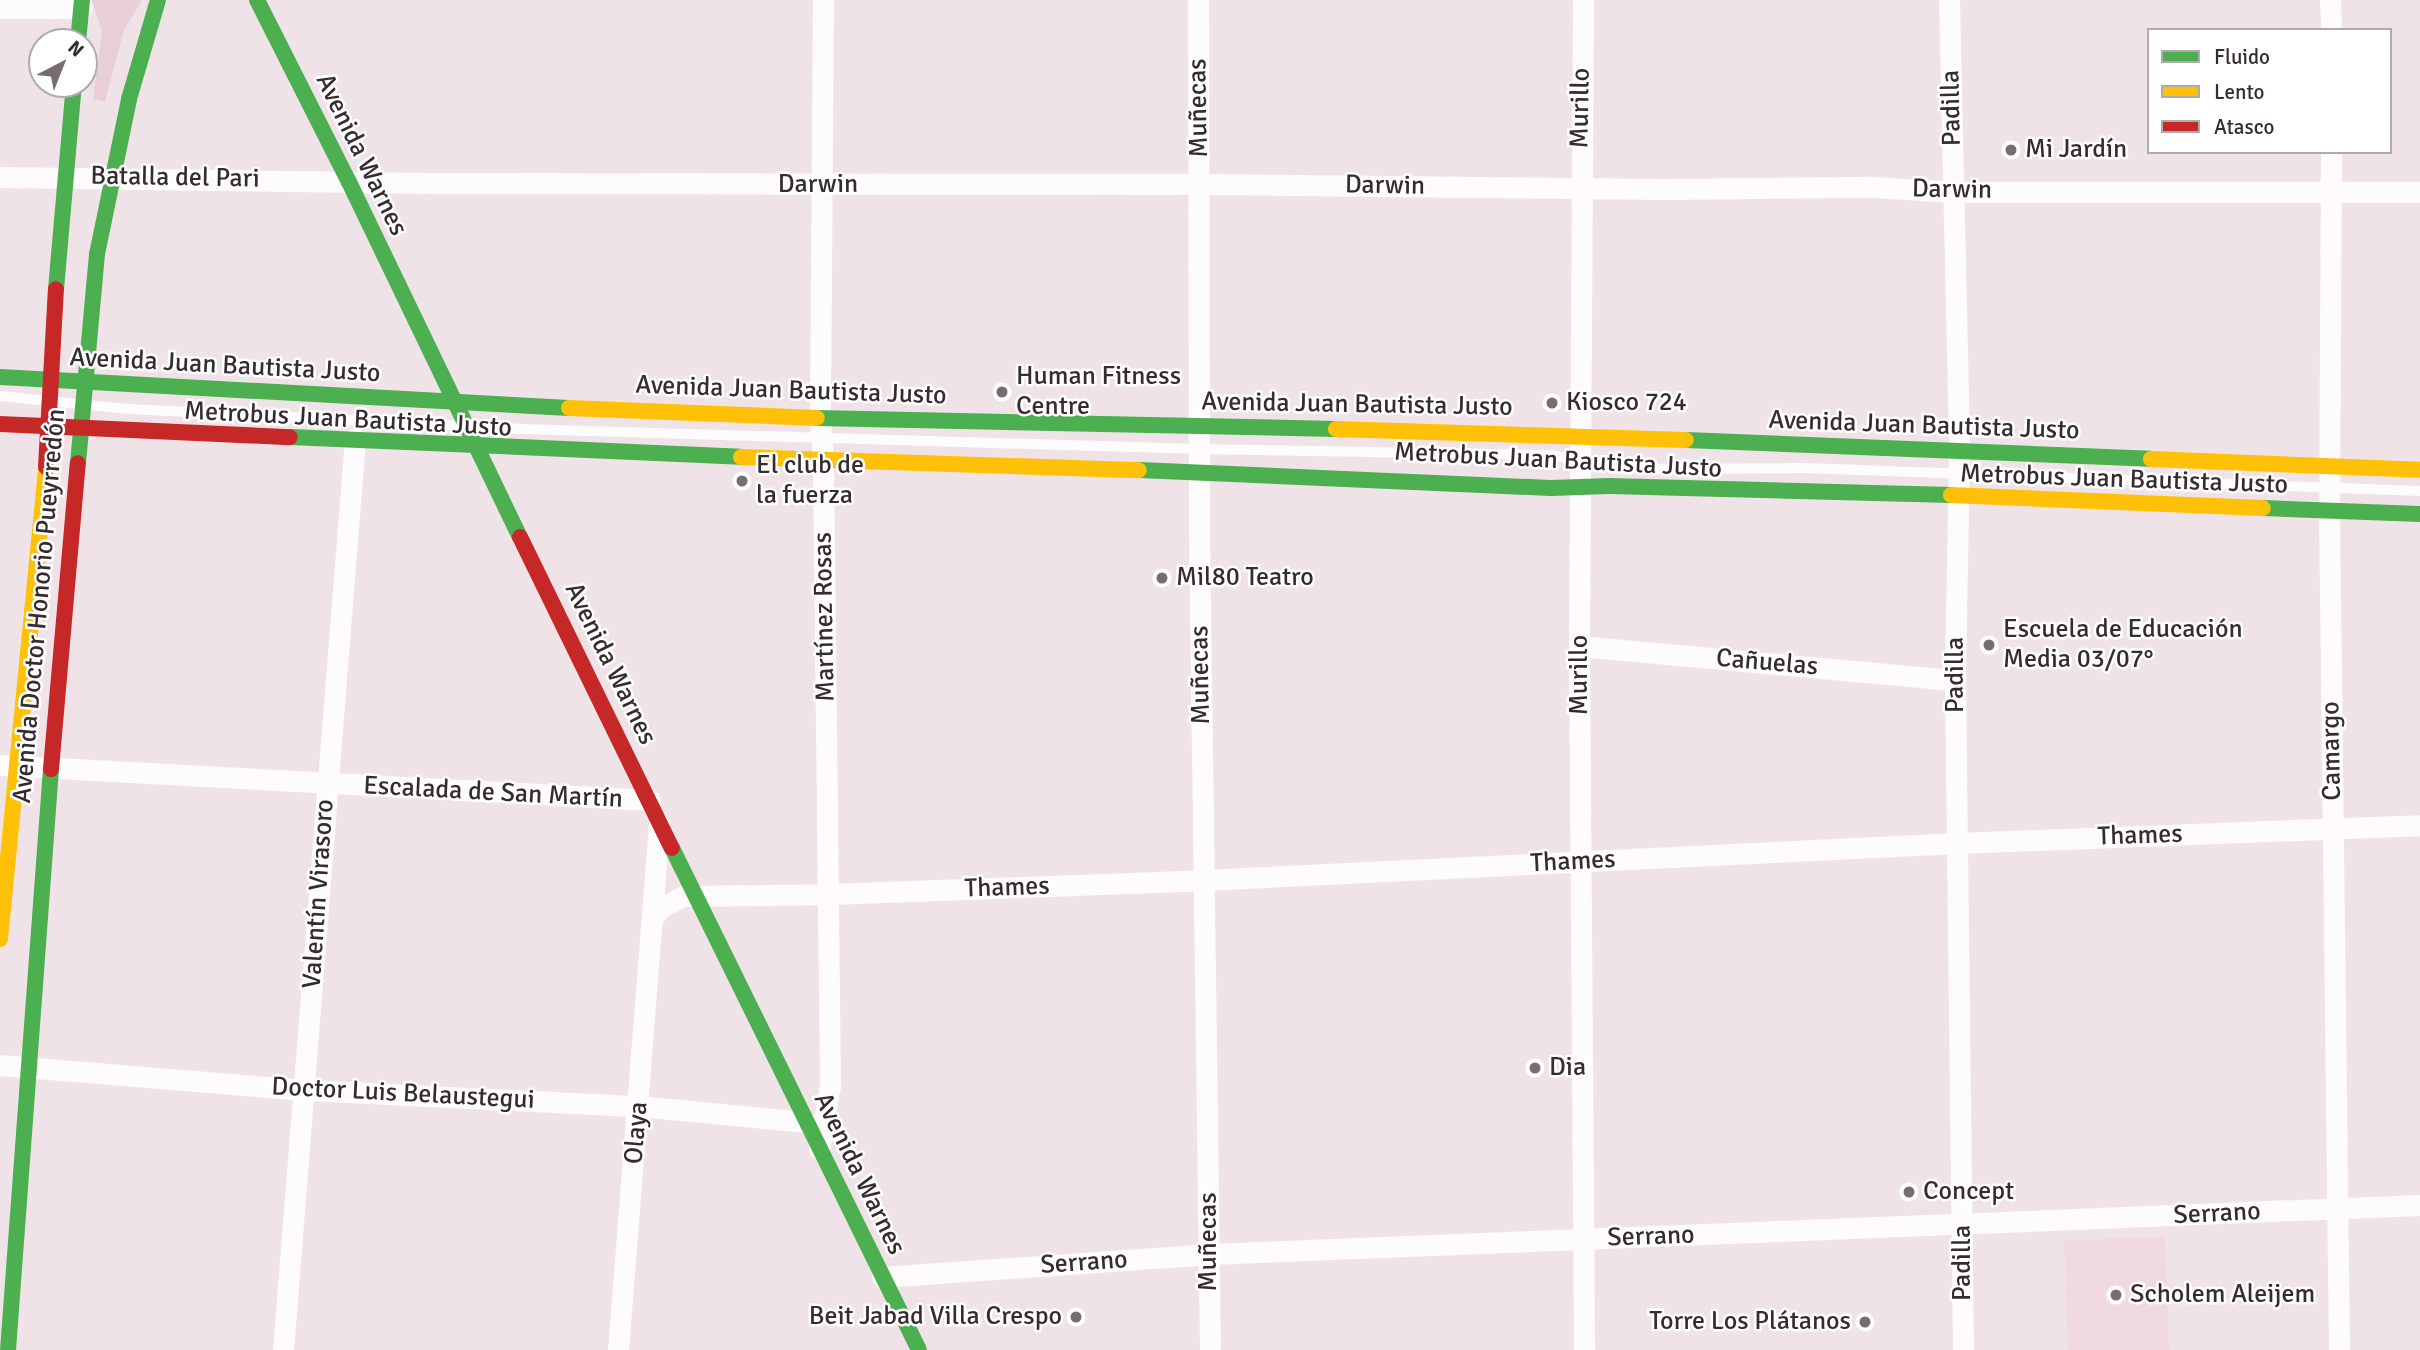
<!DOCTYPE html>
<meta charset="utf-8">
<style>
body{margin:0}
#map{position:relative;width:2420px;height:1350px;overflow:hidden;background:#f0e3e8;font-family:Signika,sans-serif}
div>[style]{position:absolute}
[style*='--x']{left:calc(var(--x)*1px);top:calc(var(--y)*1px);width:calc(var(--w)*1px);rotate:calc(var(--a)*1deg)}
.built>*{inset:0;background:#f1d9e2;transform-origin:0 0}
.green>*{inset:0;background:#e7ced8}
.lane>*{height:10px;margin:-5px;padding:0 5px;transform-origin:5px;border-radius:5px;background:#fdfbfc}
.street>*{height:21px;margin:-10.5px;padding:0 10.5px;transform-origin:10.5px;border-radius:10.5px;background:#fdfbfc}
.fast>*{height:16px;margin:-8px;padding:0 8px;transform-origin:8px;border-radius:8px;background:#4caf50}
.slow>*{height:16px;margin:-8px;padding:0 8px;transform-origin:8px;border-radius:8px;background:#ffc107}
.jam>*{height:16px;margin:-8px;padding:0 8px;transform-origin:8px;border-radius:8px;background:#c62828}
.dots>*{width:19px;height:19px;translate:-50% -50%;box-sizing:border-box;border:4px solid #fff;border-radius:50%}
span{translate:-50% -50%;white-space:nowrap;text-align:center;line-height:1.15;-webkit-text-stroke:5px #fff;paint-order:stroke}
.street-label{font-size:26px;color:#362c30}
.poi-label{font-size:26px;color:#362c30}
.left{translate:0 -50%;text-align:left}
.right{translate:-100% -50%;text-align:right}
.legend{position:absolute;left:2147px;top:28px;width:245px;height:126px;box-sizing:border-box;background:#fff;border:2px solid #afabac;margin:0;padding:9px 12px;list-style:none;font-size:21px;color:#362c30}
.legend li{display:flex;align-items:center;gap:14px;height:35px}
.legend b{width:35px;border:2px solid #afabac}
.north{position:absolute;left:28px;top:28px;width:70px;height:70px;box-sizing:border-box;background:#fff;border:2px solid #afabac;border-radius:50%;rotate:42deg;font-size:19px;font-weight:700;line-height:28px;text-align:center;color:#362c30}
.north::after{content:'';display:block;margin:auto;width:24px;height:32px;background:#776c70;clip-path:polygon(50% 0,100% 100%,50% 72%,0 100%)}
</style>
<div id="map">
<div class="built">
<div style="left:2165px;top:1237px;width:113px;height:101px;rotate:88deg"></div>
</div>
<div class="green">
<div style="clip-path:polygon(92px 0,142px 0,124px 30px,105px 102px,93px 99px,102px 32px)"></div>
</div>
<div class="lane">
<div style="--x:0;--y:396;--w:130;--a:5.8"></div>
<div style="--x:129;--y:409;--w:393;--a:2.9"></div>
<div style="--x:521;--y:429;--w:678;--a:1.69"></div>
<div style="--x:1199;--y:449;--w:351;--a:1"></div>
<div style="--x:1550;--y:455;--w:60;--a:9.6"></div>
<div style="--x:1609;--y:465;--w:57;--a:4"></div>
<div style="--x:1666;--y:469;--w:138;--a:-0.4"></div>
<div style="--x:1804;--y:468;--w:616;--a:2.14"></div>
</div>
<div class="street">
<div style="--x:1198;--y:0;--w:530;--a:89.89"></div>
<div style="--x:1199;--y:530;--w:820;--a:89.23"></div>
<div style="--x:1583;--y:0;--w:646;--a:90.35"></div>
<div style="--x:1579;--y:646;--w:704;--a:89.59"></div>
<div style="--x:1949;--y:0;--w:451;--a:88.7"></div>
<div style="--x:1959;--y:451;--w:229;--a:91"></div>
<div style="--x:1955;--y:680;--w:670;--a:89.32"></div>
<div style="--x:2330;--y:0;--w:30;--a:88"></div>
<div style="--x:0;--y:8;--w:82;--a:0"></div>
<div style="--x:2331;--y:152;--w:358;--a:90.3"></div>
<div style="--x:2329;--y:510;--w:840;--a:89.32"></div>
<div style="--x:0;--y:177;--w:432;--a:0.8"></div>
<div style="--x:432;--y:183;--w:767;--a:0.07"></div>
<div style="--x:1199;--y:184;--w:468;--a:0.6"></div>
<div style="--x:1667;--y:189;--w:206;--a:-0.6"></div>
<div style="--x:1873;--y:187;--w:81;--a:3.5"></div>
<div style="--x:1954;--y:192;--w:466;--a:0"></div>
<div style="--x:1579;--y:646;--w:378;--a:5.2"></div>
<div style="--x:0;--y:765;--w:651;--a:3.08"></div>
<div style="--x:654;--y:916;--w:12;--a:-48"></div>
<div style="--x:662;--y:907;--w:25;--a:-27"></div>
<div style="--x:684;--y:896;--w:146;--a:-0.8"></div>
<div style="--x:830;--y:894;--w:374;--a:-2.1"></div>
<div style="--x:1204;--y:880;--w:754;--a:-2.81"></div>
<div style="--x:1957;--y:843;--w:463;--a:-2.2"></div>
<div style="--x:0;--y:1065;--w:307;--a:4.7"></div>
<div style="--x:306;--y:1090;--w:333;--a:2.8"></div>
<div style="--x:639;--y:1106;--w:168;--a:5.5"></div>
<div style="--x:819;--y:1149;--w:64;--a:-80.1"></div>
<div style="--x:830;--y:1086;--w:627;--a:-90.64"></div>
<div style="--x:823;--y:459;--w:41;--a:-94.2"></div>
<div style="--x:820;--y:418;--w:418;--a:-89.6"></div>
<div style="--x:882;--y:1277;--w:329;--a:-4"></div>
<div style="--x:1210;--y:1254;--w:1211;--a:-2.32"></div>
<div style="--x:283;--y:1350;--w:914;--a:-85.48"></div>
<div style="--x:618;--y:1350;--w:528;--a:-85.54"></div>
</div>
<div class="fast">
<div style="--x:257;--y:0;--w:204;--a:63.2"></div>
<div style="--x:349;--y:182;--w:394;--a:64.3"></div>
<div style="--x:78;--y:42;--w:42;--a:-84.6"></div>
<div style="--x:56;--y:289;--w:206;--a:-85"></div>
<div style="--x:0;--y:377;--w:570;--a:3.12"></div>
<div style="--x:817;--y:418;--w:519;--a:1.21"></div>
<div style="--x:290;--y:437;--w:451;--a:2.5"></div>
<div style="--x:1686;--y:440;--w:465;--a:2.3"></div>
<div style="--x:78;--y:463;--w:210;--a:-84.8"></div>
<div style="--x:97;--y:254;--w:158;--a:-78.3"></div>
<div style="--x:129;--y:99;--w:103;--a:-73.7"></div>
<div style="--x:1139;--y:470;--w:412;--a:2.5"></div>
<div style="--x:1551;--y:488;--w:58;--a:-2"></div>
<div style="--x:1609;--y:486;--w:342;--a:1.5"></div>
<div style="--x:2263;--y:508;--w:157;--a:2.2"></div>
<div style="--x:672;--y:848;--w:559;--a:63.8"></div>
<div style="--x:8;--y:1350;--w:583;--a:-85.77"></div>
</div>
<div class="slow">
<div style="--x:569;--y:408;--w:248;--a:2.3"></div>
<div style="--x:1336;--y:429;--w:350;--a:1.8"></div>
<div style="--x:741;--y:457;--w:398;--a:1.9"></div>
<div style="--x:2151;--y:459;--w:269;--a:2.3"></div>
<div style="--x:1951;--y:495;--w:312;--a:2.4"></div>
<div style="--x:0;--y:939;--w:474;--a:-84.4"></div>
</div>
<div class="jam">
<div style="--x:0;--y:424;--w:290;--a:2.6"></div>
<div style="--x:46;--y:467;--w:178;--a:-86.8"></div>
<div style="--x:520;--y:537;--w:346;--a:64"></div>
<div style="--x:51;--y:769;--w:307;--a:-85"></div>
</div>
<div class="dots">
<div style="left:2011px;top:150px;background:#776c70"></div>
<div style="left:1002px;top:392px;background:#776c70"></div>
<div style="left:1552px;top:403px;background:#776c70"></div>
<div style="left:742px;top:481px;background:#776c70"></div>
<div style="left:1162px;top:578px;background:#776c70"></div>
<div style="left:1989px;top:645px;background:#776c70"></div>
<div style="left:1535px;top:1068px;background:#776c70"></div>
<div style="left:1909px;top:1192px;background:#776c70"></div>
<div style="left:2116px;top:1295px;background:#776c70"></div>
<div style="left:1076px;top:1317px;background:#776c70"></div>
<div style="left:1865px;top:1322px;background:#776c70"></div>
</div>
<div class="street-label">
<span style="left:1199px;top:108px;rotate:-91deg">Muñecas</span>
<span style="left:1581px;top:108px;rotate:-89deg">Murillo</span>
<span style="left:1952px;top:108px;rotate:-91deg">Padilla</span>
<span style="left:361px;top:155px;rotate:64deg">Avenida Warnes</span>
<span style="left:175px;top:178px;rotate:1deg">Batalla del Pari</span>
<span style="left:818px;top:185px">Darwin</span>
<span style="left:1385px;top:186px;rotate:1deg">Darwin</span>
<span style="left:1952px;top:190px;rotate:1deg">Darwin</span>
<span style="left:225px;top:366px;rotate:3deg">Avenida Juan Bautista Justo</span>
<span style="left:791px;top:391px;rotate:2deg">Avenida Juan Bautista Justo</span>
<span style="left:1357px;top:405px;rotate:1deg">Avenida Juan Bautista Justo</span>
<span style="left:348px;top:420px;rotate:3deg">Metrobus Juan Bautista Justo</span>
<span style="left:1924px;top:426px;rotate:2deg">Avenida Juan Bautista Justo</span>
<span style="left:1558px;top:461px;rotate:3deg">Metrobus Juan Bautista Justo</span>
<span style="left:2124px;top:480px;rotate:2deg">Metrobus Juan Bautista Justo</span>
<span style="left:40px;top:606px;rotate:-85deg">Avenida Doctor Honorio Pueyrredón</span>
<span style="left:825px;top:617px;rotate:-91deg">Martínez Rosas</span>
<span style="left:1767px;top:663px;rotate:5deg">Cañuelas</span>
<span style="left:610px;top:664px;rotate:64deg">Avenida Warnes</span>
<span style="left:1201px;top:675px;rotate:-91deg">Muñecas</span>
<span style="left:1580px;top:675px;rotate:-90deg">Murillo</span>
<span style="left:1956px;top:675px;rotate:-90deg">Padilla</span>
<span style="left:2332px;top:751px;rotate:-91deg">Camargo</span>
<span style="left:493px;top:793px;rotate:3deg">Escalada de San Martín</span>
<span style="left:2140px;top:836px;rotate:-2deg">Thames</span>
<span style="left:1573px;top:862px;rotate:-3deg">Thames</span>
<span style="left:1007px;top:888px;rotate:-2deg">Thames</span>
<span style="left:319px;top:894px;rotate:-86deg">Valentín Virasoro</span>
<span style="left:403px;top:1094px;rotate:3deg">Doctor Luis Belaustegui</span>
<span style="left:637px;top:1133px;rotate:-85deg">Olaya</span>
<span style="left:859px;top:1174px;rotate:64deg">Avenida Warnes</span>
<span style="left:2217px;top:1214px;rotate:-3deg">Serrano</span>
<span style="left:1651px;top:1237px;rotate:-2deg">Serrano</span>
<span style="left:1209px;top:1242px;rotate:-90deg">Muñecas</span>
<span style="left:1084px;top:1263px;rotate:-4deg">Serrano</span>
<span style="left:1963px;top:1263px;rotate:-90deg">Padilla</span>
</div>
<div class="poi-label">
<span class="left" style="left:2025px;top:150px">Mi Jardín</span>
<span class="left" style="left:1016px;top:392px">Human Fitness<br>Centre</span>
<span class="left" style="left:1566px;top:403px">Kiosco 724</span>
<span class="left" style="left:756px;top:481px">El club de<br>la fuerza</span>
<span class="left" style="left:1176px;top:578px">Mil80 Teatro</span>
<span class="left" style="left:2003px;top:645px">Escuela de Educación<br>Media 03/07°</span>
<span class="left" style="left:1549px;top:1068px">Dia</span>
<span class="left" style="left:1923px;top:1192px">Concept</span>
<span class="left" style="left:2130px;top:1295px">Scholem Aleijem</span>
<span class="right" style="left:1062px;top:1317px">Beit Jabad Villa Crespo</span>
<span class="right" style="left:1851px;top:1322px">Torre Los Plátanos</span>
</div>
<ul class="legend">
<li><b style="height:9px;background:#4caf50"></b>Fluido</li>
<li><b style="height:9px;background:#ffc107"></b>Lento</li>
<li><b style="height:9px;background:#c62828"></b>Atasco</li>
</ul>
<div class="north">N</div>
</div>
